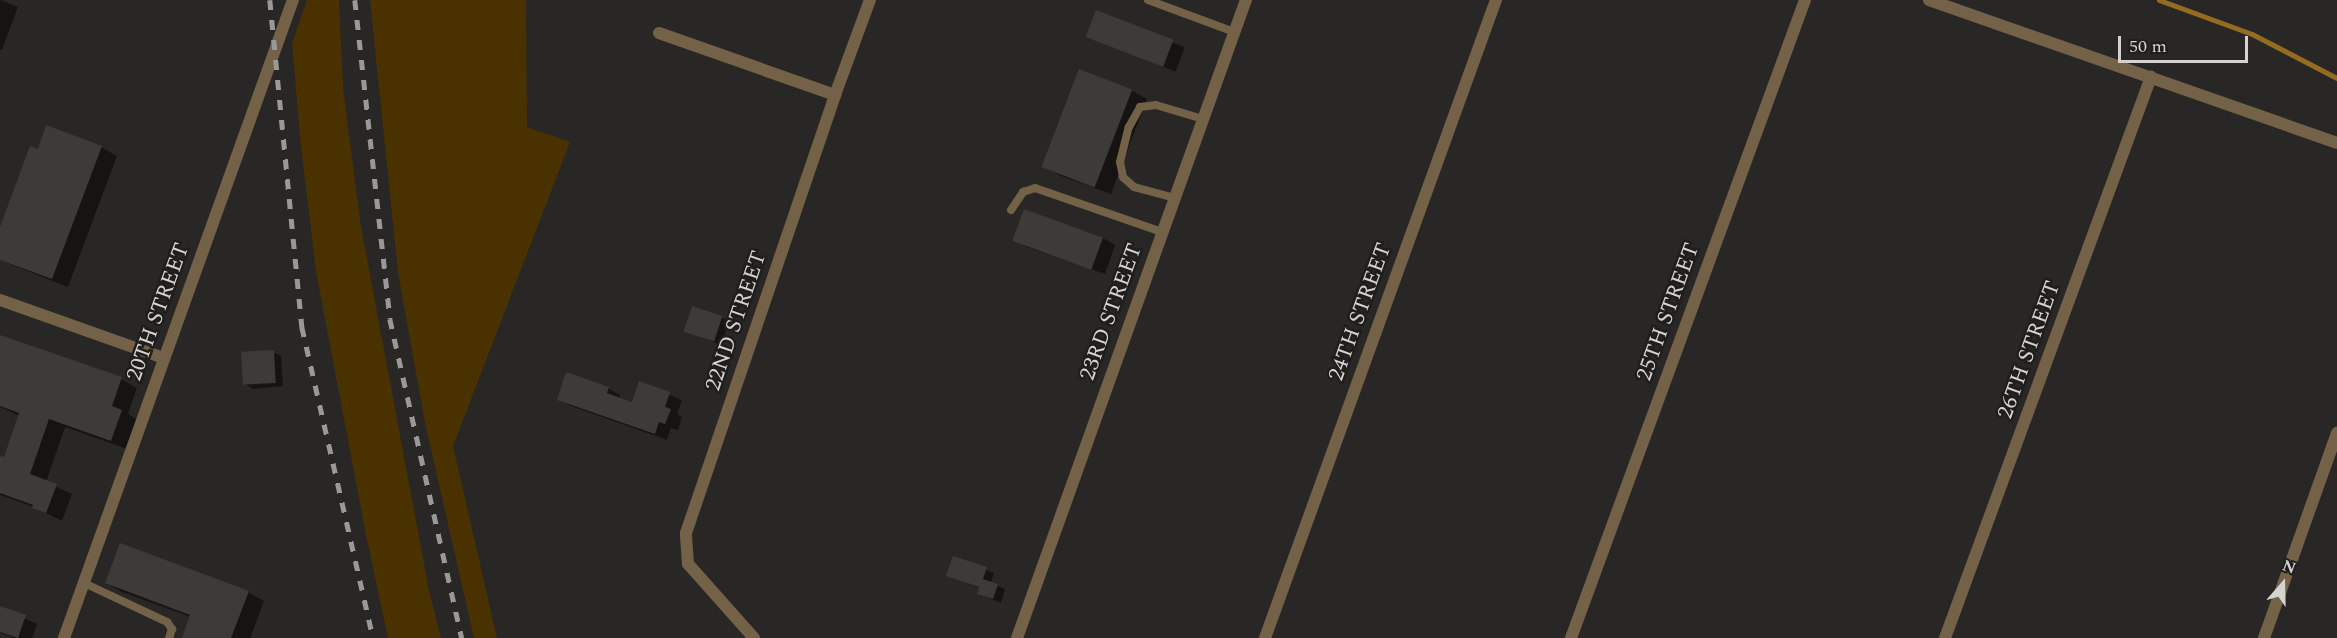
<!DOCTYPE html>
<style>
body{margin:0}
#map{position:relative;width:2337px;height:638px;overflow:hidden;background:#292725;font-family:Spectral,serif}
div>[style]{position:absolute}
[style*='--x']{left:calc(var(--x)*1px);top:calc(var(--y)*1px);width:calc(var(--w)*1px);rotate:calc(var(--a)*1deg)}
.green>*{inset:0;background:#4a3100}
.shadow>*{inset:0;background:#0007;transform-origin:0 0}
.stream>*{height:5px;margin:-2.5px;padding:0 2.5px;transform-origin:2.5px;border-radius:2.5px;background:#936c22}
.building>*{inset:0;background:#3c3b38;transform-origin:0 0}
.service>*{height:8px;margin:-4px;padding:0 4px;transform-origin:4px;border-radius:4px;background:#736247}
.minor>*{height:12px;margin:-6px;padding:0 6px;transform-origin:6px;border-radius:6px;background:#736247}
.tertiary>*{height:12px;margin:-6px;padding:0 6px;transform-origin:6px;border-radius:6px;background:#736247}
.rail>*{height:4.5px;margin-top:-2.25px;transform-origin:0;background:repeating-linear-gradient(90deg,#9a9997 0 10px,transparent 0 20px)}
span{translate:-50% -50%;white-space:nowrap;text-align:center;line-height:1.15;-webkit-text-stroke:5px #1f1e1b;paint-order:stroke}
.street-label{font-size:22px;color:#d4d3d1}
.north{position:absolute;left:2253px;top:554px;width:60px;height:60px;-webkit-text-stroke:4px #1f1e1b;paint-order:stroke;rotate:20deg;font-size:16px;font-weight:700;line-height:24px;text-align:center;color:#d4d3d1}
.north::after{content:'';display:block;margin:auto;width:21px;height:27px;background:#d4d3d1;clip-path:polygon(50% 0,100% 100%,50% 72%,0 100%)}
.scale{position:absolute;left:2118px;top:36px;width:130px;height:27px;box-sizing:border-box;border:3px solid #d4d3d1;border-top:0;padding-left:8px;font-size:18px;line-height:21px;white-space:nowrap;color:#d4d3d1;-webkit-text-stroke:4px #1f1e1b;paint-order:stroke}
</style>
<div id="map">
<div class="green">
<div style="clip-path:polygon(307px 0,339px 0,343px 87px,360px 221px,429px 590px,441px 638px,388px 638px,366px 535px,316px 271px,301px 146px,292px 44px)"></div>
<div style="clip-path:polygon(370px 0,526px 0,527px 127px,570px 142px,453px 446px,497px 638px,474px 638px,425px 423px,398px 272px)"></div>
</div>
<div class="shadow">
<div style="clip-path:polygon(0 0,18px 7px,2px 50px,0 49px)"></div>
<div style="left:1097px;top:12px;width:95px;height:26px;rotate:22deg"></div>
<div style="clip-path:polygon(1131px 90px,1147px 99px,1111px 194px,1061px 176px,1045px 167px)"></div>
<div style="clip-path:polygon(101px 147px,117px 156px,68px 287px,0 260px,0 232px,38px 151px)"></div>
<div style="clip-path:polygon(1025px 211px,1103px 238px,1115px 245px,1105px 274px,1027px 247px,1015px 240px)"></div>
<div style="clip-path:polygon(721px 317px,729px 322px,721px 345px,685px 331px)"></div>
<div style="clip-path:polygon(0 337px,121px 379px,137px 388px,128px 414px,138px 420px,127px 449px,65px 427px,46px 482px,72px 494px,62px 521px,34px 507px,0 495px,0 457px,5px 459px,20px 416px,0 407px)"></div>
<div style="clip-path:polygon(273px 352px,281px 356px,283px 386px,253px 389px,245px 384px)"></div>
<div style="clip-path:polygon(640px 383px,682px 400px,677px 414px,682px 417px,678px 430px,671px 428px,667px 440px,571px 406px,559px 399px,608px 388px,620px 395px,619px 399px,633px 404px)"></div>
<div style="clip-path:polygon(953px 558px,994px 573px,991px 583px,1005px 589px,1001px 603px,978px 594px,980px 588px,948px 576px)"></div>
<div style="clip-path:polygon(107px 583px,248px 592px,264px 601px,250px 638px,183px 638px,191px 617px,122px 592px)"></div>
<div style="clip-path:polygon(0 607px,37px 624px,32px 638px,14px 638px,0 633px)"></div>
</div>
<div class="stream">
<div style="--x:2159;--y:0;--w:99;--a:20.1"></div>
<div style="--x:2252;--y:34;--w:96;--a:27.4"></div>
</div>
<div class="building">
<div style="left:1096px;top:10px;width:83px;height:29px;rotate:21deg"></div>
<div style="left:1079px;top:69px;width:57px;height:105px;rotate:21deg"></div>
<div style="clip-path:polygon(46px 125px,102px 146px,52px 279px,0 260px,0 227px,30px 146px,38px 149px)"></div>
<div style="left:1024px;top:209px;width:84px;height:34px;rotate:20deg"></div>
<div style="left:692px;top:306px;width:32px;height:27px;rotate:18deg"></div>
<div style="clip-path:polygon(0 335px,122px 377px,112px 406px,122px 410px,111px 441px,49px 419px,30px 474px,57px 484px,46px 513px,32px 508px,33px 505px,0 493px,0 456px,4px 457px,19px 413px,0 406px)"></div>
<div style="left:274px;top:350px;width:33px;height:33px;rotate:87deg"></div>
<div style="clip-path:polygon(566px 372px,609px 387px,607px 393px,632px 402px,639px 381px,670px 392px,665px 407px,671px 409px,665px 424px,659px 422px,655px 434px,557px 400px)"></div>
<div style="clip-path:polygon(120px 543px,249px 591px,231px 638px,182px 638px,190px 615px,105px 583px)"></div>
<div style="clip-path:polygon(953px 556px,987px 567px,983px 579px,998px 584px,993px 599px,977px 594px,979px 587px,946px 576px)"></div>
<div style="clip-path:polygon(0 606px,26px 615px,18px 638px,0 632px)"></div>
</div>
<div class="service">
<div style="--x:1148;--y:0;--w:92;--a:20.4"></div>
<div style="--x:1175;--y:198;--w:42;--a:-165"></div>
<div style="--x:1134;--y:187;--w:15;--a:-138"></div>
<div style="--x:1123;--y:177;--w:15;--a:-101"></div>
<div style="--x:1120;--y:162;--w:36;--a:-76"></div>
<div style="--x:1129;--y:127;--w:23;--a:-61"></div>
<div style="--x:1140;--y:107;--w:16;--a:-7"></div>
<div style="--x:1156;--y:105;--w:49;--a:16.6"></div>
<div style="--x:1011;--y:210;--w:22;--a:-56"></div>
<div style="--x:1023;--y:192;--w:13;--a:-18"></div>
<div style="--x:1035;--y:188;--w:134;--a:19.1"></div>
<div style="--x:84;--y:583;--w:92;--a:25.2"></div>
<div style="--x:167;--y:622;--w:9;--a:54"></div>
<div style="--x:172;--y:629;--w:9;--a:108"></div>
</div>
<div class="minor">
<div style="--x:659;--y:33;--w:187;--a:19.4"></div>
<div style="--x:0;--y:300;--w:174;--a:19.5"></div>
<div style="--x:754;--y:638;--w:99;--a:-131.7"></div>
<div style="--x:688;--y:564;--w:31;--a:-94"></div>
<div style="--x:686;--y:533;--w:463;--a:-71.2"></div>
<div style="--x:835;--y:95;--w:101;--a:-69.8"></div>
<div style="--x:1017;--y:638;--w:678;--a:-70.26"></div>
<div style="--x:1265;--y:638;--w:679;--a:-70.1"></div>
<div style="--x:1571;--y:638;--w:680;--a:-69.86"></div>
<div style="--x:1945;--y:638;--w:598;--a:-69.84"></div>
<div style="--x:2264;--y:638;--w:218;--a:-70.4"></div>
</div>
<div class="tertiary">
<div style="--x:1929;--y:0;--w:432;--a:19.3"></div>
<div style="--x:64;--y:638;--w:678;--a:-70.26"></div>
</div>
<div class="rail">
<div style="--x:270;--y:0;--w:329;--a:84.4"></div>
<div style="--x:302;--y:327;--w:319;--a:77.1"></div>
<div style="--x:355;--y:0;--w:321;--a:83.7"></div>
<div style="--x:390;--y:319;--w:327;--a:77.3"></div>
</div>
<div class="street-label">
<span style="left:158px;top:312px;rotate:-70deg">20TH STREET</span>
<span style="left:1111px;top:312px;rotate:-70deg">23RD STREET</span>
<span style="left:1360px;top:312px;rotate:-70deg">24TH STREET</span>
<span style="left:1668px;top:312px;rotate:-70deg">25TH STREET</span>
<span style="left:736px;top:321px;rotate:-71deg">22ND STREET</span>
<span style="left:2029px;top:350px;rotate:-70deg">26TH STREET</span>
</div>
<div class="north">N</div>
<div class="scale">50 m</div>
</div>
